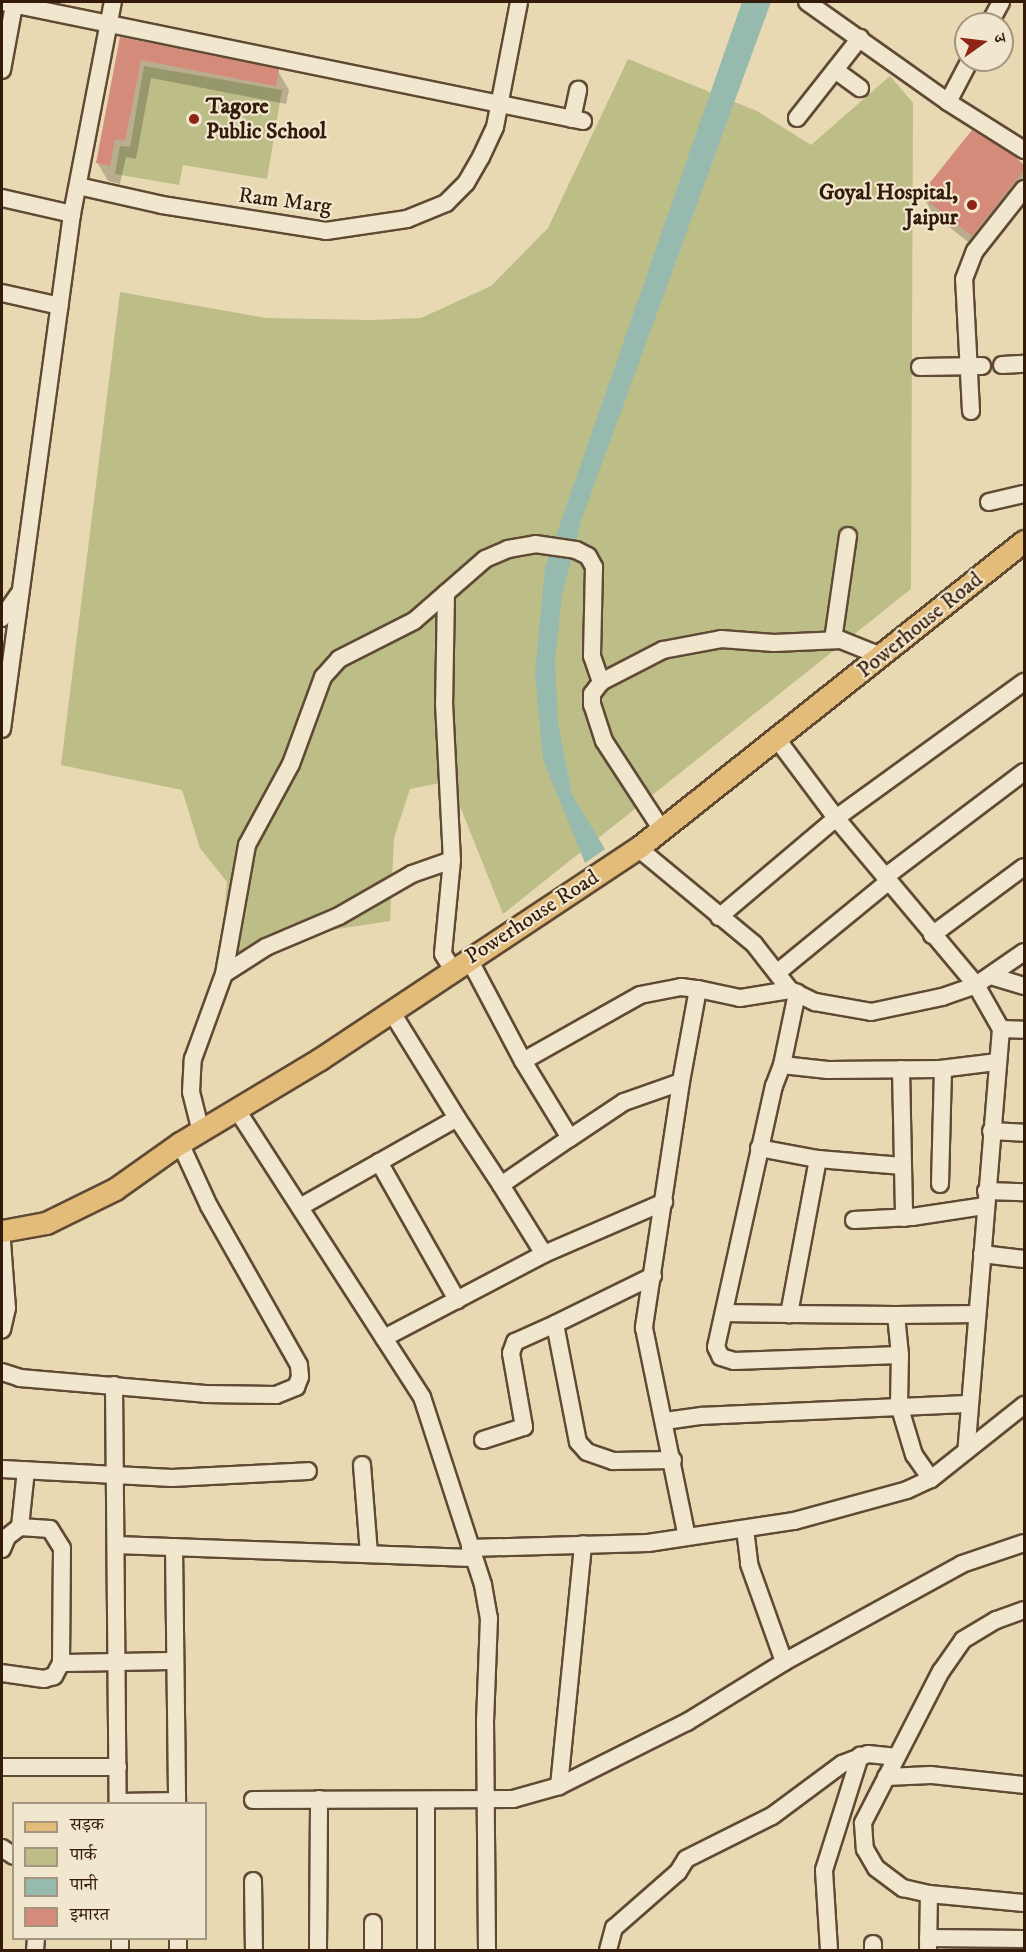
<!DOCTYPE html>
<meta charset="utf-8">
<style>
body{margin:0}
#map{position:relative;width:1026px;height:1952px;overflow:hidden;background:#e9d9b3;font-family:"IM FELL DW Pica","Noto Serif Devanagari",serif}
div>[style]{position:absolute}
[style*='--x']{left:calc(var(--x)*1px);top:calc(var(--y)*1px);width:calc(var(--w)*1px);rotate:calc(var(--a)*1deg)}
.green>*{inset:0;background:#bdbd88}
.water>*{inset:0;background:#97baaf}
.shadow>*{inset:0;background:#0003}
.building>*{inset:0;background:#d48b79}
.roads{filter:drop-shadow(2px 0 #604a34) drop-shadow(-2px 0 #604a34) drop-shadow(0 2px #604a34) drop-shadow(0 -2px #604a34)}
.minor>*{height:16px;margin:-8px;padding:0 8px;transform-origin:8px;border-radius:8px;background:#f1e6ce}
.major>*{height:21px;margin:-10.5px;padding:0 10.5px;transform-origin:10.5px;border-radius:10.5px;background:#e4bc7a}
.dots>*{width:16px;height:16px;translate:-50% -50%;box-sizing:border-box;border:3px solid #f1e6ce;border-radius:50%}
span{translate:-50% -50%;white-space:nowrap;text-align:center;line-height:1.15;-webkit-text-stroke:4.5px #f1e6ce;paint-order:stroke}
.poi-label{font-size:22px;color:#331a09;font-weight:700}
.left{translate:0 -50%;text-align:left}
.right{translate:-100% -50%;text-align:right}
.street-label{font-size:22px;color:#331a09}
.frame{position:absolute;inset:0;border:3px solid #331a09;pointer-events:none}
.legend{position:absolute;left:12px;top:1802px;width:195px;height:138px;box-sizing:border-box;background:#f1e6ce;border:2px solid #a5947f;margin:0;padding:8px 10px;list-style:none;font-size:18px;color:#331a09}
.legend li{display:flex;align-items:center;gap:12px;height:30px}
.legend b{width:30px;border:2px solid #a5947f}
.north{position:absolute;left:954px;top:12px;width:60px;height:60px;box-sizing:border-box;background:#f1e6ce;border:2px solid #a5947f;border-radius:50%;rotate:76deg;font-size:16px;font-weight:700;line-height:24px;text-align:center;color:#331a09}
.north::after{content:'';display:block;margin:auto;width:21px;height:27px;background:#8f2418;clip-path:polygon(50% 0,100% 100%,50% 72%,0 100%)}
</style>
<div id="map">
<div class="green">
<div style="clip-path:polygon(628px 59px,757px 111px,811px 145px,890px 76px,913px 103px,911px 589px,503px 914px,450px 781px,410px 789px,394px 838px,390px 921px,318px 932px,257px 955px,218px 985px,227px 882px,200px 848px,182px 790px,61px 765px,120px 292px,266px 318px,371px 320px,421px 318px,491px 286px,548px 228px)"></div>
<div style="clip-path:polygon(144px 66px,282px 90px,267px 179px,183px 165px,179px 185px,115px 174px,120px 146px,130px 147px)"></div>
</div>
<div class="water">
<div style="clip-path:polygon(742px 2px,771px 2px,582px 518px,562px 595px,555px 661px,558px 723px,572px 795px,605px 849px,585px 863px,543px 760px,535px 673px,545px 567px)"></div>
</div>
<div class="shadow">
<div style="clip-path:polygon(121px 39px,278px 71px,289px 90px,286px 104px,151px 78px,136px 159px,126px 157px,120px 184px,108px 181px,97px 162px)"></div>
<div style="clip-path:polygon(972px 132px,1024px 167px,1024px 202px,983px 254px,933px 214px,922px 195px)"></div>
</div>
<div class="building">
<div style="clip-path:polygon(120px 37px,279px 69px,276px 86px,141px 60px,125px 141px,115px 139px,110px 166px,96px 163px)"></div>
<div style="clip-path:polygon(972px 130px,1013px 155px,1024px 165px,1024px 170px,972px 236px,920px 195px)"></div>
</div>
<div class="roads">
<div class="minor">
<div style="--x:2;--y:2;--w:593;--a:11.58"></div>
<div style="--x:807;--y:2;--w:173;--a:35.3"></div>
<div style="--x:948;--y:102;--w:90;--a:32.3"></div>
<div style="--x:989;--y:24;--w:25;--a:-61"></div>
<div style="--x:2;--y:70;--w:66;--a:-79.5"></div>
<div style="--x:835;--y:70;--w:31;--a:36"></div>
<div style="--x:948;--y:102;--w:47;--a:-62.4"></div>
<div style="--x:797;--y:118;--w:102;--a:-51.8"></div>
<div style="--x:572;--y:119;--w:30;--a:-78"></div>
<div style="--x:78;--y:186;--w:86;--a:12.7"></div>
<div style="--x:162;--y:205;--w:166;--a:9"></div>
<div style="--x:326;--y:231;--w:82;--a:-8.4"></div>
<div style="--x:407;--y:219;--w:42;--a:-22.3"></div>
<div style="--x:446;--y:203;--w:28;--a:-45"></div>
<div style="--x:466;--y:183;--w:30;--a:-60"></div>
<div style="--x:481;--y:157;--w:33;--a:-65"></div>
<div style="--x:495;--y:127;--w:127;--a:-79.1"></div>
<div style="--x:2;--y:198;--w:72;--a:12.9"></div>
<div style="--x:2;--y:293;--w:59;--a:12.6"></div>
<div style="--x:1002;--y:365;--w:22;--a:-3"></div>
<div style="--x:920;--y:367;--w:62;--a:-0.9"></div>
<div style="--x:971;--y:411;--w:132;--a:-93"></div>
<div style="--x:964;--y:279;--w:30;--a:-69"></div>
<div style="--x:975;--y:251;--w:79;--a:-51.7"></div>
<div style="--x:989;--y:502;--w:36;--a:-13"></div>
<div style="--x:446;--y:593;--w:110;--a:91"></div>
<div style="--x:444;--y:703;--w:157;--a:87.1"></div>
<div style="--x:2;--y:618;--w:29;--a:-55"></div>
<div style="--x:833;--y:640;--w:105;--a:-81.8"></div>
<div style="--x:2;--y:729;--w:520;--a:-82.26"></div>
<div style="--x:72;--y:214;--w:216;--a:-79.1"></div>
<div style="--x:777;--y:739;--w:99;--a:53.2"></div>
<div style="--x:836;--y:818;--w:218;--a:50"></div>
<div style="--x:976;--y:985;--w:51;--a:60.4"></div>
<div style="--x:1001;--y:1029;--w:423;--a:94.7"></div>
<div style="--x:662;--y:830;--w:106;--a:-123.1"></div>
<div style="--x:604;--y:741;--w:38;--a:-108"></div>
<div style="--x:592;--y:705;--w:11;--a:-90"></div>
<div style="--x:592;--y:694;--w:15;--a:-53"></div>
<div style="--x:601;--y:682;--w:70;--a:-27.3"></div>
<div style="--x:663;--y:650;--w:59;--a:-10.7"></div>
<div style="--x:721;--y:639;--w:53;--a:4.3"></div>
<div style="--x:774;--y:643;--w:67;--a:-2.6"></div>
<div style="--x:841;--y:640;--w:43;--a:21.8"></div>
<div style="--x:638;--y:848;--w:151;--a:39.6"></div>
<div style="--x:754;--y:944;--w:58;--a:52"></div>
<div style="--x:790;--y:990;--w:51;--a:170.9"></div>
<div style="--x:740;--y:998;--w:43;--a:-167.9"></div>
<div style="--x:885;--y:877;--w:174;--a:-37.1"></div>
<div style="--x:719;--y:917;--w:153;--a:-40.2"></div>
<div style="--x:836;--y:818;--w:232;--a:-35.9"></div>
<div style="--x:932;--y:935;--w:114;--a:-36.5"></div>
<div style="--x:469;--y:959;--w:115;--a:62.1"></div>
<div style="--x:523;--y:1061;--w:90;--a:58.6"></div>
<div style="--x:570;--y:1138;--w:65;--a:-33.7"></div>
<div style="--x:624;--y:1102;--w:60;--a:-19.3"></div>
<div style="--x:681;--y:1082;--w:249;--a:98.6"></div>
<div style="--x:644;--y:1328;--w:213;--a:78.4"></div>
<div style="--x:778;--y:972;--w:142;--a:-39.3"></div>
<div style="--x:224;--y:974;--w:131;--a:-79.9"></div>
<div style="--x:247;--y:845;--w:92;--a:-61.5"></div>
<div style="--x:291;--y:764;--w:93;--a:-69.8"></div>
<div style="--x:323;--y:677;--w:24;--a:-48"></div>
<div style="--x:339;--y:659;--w:84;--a:-26.9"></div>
<div style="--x:414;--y:621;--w:94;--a:-41.1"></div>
<div style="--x:485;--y:559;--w:25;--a:-23"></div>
<div style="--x:508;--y:549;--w:27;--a:-10"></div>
<div style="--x:535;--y:544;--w:41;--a:8.3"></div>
<div style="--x:576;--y:550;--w:13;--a:27"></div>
<div style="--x:588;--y:556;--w:13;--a:61"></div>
<div style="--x:594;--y:567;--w:89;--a:91.3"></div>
<div style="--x:592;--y:656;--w:28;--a:71"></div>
<div style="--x:991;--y:976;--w:34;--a:17"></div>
<div style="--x:790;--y:990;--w:28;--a:26"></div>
<div style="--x:815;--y:1002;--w:57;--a:10.1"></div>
<div style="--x:871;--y:1012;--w:73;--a:-11.9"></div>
<div style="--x:942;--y:997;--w:36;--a:-19"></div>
<div style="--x:976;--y:985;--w:58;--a:-34.5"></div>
<div style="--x:391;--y:1011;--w:126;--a:58.3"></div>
<div style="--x:1001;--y:1029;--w:23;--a:2"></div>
<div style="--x:523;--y:1061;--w:134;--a:-29.4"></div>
<div style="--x:640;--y:995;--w:42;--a:-11"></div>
<div style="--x:681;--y:987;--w:17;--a:7"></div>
<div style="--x:698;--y:989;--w:95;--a:100.4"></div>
<div style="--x:782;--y:1065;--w:74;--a:-78.2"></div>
<div style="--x:901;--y:1069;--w:149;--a:88.8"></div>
<div style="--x:237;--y:1110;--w:341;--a:57.2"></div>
<div style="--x:422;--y:1397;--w:198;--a:72"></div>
<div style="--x:483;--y:1585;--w:34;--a:80"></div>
<div style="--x:489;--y:1618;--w:102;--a:92.2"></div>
<div style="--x:485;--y:1720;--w:230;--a:89.5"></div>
<div style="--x:991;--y:1131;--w:33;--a:3"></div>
<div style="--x:201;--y:1132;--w:41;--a:-104"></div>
<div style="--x:191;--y:1092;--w:33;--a:-87"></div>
<div style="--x:193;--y:1059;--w:90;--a:-70"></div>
<div style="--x:224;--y:974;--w:50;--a:-32.7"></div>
<div style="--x:266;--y:947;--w:79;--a:-23"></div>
<div style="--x:339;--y:916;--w:84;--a:-29.9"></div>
<div style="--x:412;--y:874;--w:42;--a:-19.3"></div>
<div style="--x:452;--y:860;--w:94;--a:95.5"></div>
<div style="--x:443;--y:954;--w:19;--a:58"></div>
<div style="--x:759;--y:1148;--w:60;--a:10.6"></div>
<div style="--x:818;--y:1159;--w:85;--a:4.7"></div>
<div style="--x:818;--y:1159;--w:158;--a:100.6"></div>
<div style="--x:789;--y:1314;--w:107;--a:0.5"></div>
<div style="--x:379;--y:1162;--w:159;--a:60.5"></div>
<div style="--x:940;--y:1184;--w:115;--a:-88.5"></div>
<div style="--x:501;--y:1185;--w:81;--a:58.1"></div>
<div style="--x:544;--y:1254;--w:131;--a:-23.4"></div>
<div style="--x:986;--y:1191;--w:38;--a:2"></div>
<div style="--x:300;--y:1207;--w:180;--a:-29.5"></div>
<div style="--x:457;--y:1118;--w:80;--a:56.7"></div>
<div style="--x:501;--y:1185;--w:83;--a:-34.3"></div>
<div style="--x:854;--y:1220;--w:58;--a:-3"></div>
<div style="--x:912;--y:1217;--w:74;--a:-8.6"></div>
<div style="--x:2;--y:1242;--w:66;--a:85.7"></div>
<div style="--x:7;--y:1308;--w:22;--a:103"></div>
<div style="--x:982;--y:1254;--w:42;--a:6.8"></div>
<div style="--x:653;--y:1276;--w:109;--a:153.9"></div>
<div style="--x:555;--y:1324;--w:120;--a:79"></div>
<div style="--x:578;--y:1442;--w:13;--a:48"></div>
<div style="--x:587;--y:1452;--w:28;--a:19"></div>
<div style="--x:613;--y:1461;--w:60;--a:-1"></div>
<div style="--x:724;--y:1313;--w:65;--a:0.9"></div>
<div style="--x:384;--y:1338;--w:181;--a:-27.7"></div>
<div style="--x:900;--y:1355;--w:166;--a:177.9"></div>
<div style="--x:734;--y:1361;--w:14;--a:-163"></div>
<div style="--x:721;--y:1357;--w:11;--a:-117"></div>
<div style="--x:716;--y:1347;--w:267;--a:-77.5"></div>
<div style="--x:774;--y:1086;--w:22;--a:-69"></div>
<div style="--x:782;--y:1065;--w:46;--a:6.2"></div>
<div style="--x:828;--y:1070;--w:112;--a:-0.5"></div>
<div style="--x:940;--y:1069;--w:56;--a:-7.1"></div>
<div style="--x:2;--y:1372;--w:19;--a:18"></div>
<div style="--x:20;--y:1378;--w:186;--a:4.9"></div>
<div style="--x:205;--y:1394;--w:71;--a:0.8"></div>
<div style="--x:276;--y:1395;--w:22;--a:-22"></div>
<div style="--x:296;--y:1387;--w:11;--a:-68"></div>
<div style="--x:300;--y:1377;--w:12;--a:-95"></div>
<div style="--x:299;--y:1365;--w:183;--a:-119.5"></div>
<div style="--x:209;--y:1206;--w:69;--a:-114.7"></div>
<div style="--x:114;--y:1385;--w:419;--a:89.5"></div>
<div style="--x:665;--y:1421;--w:37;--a:-8"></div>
<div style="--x:702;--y:1416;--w:268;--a:-2.6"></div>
<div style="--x:483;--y:1440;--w:43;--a:-17.6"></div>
<div style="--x:524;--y:1427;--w:75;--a:-100"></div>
<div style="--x:511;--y:1353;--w:12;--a:-70"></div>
<div style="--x:515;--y:1342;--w:44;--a:-24.2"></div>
<div style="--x:362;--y:1465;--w:89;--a:85.5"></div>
<div style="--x:2;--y:1469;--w:170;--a:3"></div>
<div style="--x:172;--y:1478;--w:136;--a:-2.9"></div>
<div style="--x:931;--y:1479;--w:29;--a:-125"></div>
<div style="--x:914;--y:1455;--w:52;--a:-106.7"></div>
<div style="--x:899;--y:1405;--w:50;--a:-88.9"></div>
<div style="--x:900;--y:1355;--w:40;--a:-95.7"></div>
<div style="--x:896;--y:1315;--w:81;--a:-0.7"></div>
<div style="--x:20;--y:1527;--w:57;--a:-84"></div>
<div style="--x:745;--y:1529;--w:35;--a:83"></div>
<div style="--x:749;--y:1564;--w:104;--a:70.3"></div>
<div style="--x:116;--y:1545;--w:356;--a:2.1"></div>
<div style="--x:174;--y:1547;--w:257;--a:89.3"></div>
<div style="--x:470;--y:1548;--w:178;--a:-1.6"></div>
<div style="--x:648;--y:1543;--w:148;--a:-8.6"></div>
<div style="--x:794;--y:1521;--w:117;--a:-15.3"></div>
<div style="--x:907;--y:1490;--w:26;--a:-25"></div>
<div style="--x:931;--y:1479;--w:119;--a:-38.5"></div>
<div style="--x:2;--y:1549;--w:13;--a:-67"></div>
<div style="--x:7;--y:1537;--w:16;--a:-38"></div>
<div style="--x:20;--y:1527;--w:30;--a:4"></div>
<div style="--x:50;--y:1529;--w:22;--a:58"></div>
<div style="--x:62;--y:1548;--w:115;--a:90.5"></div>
<div style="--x:61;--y:1663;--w:15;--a:118"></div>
<div style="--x:54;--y:1676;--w:10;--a:163"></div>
<div style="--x:44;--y:1679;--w:42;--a:-171.9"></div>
<div style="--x:1024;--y:1610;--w:30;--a:160"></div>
<div style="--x:996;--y:1620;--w:39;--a:149"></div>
<div style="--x:963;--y:1640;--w:38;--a:125"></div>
<div style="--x:941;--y:1671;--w:171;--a:117.2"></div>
<div style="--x:863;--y:1823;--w:26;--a:86"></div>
<div style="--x:865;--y:1849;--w:22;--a:60"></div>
<div style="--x:876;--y:1868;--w:34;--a:37"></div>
<div style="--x:903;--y:1888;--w:27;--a:13"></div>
<div style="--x:929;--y:1894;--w:95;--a:5.4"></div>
<div style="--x:61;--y:1663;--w:114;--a:-1"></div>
<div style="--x:2;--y:1767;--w:116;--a:0"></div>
<div style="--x:886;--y:1777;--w:45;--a:-2.5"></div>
<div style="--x:931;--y:1775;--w:94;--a:6.1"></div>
<div style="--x:559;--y:1786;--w:243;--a:-84.3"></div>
<div style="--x:253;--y:1800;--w:260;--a:-0.2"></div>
<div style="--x:513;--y:1799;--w:48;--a:-15.8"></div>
<div style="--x:559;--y:1786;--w:143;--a:-26.6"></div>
<div style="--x:687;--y:1722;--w:114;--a:-31.7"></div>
<div style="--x:784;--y:1662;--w:203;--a:-28.8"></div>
<div style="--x:962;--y:1564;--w:65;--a:-18.7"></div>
<div style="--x:426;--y:1800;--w:150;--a:90"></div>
<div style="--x:118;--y:1802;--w:59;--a:-1"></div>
<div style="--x:2;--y:1848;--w:14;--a:34"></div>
<div style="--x:253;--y:1881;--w:69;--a:89.2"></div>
<div style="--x:120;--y:1938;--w:12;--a:90"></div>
<div style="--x:178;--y:1938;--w:12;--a:90"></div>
<div style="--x:928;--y:1938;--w:96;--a:0.6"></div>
<div style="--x:35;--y:1950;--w:12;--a:-85"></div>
<div style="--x:318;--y:1950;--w:151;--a:-89.6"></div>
<div style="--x:373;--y:1950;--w:27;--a:-90"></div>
<div style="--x:608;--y:1950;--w:23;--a:-75"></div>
<div style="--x:614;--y:1928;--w:85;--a:-41.2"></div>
<div style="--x:678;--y:1872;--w:15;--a:-58"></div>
<div style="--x:686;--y:1859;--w:96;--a:-26.6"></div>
<div style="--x:772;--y:1816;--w:87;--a:-36.6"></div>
<div style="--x:842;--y:1764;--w:28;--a:-21"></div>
<div style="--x:868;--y:1754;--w:27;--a:6"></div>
<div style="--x:829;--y:1950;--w:80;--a:-93.6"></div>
<div style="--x:824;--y:1870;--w:120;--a:-72.5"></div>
<div style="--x:873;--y:1950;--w:6;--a:-90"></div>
<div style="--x:928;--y:1950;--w:56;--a:-89"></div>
</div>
<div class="major">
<div style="--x:2;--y:1231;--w:45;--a:-10.3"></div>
<div style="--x:46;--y:1223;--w:77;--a:-26.2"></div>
<div style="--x:115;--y:1189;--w:80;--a:-35.3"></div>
<div style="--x:180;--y:1143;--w:163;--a:-31"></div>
<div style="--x:320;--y:1059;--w:382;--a:-33.6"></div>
<div style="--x:638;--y:848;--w:493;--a:-38.5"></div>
</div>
</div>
<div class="dots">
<div style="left:194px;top:119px;background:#8f2418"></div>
<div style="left:972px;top:205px;background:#8f2418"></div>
</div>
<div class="poi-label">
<span class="left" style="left:206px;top:119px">Tagore<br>Public School</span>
<span class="right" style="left:958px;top:205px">Goyal Hospital,<br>Jaipur</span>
</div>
<div class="street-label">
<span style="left:285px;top:201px;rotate:7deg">Ram Marg</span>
<span style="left:920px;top:625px;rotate:-39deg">Powerhouse Road</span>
<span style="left:532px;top:917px;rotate:-33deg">Powerhouse Road</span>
</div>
<div class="frame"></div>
<ul class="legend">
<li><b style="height:8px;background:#e4bc7a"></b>सड़क</li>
<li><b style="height:16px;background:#bdbd88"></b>पार्क</li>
<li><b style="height:16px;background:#97baaf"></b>पानी</li>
<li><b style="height:16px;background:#d48b79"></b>इमारत</li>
</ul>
<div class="north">उ</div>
</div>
